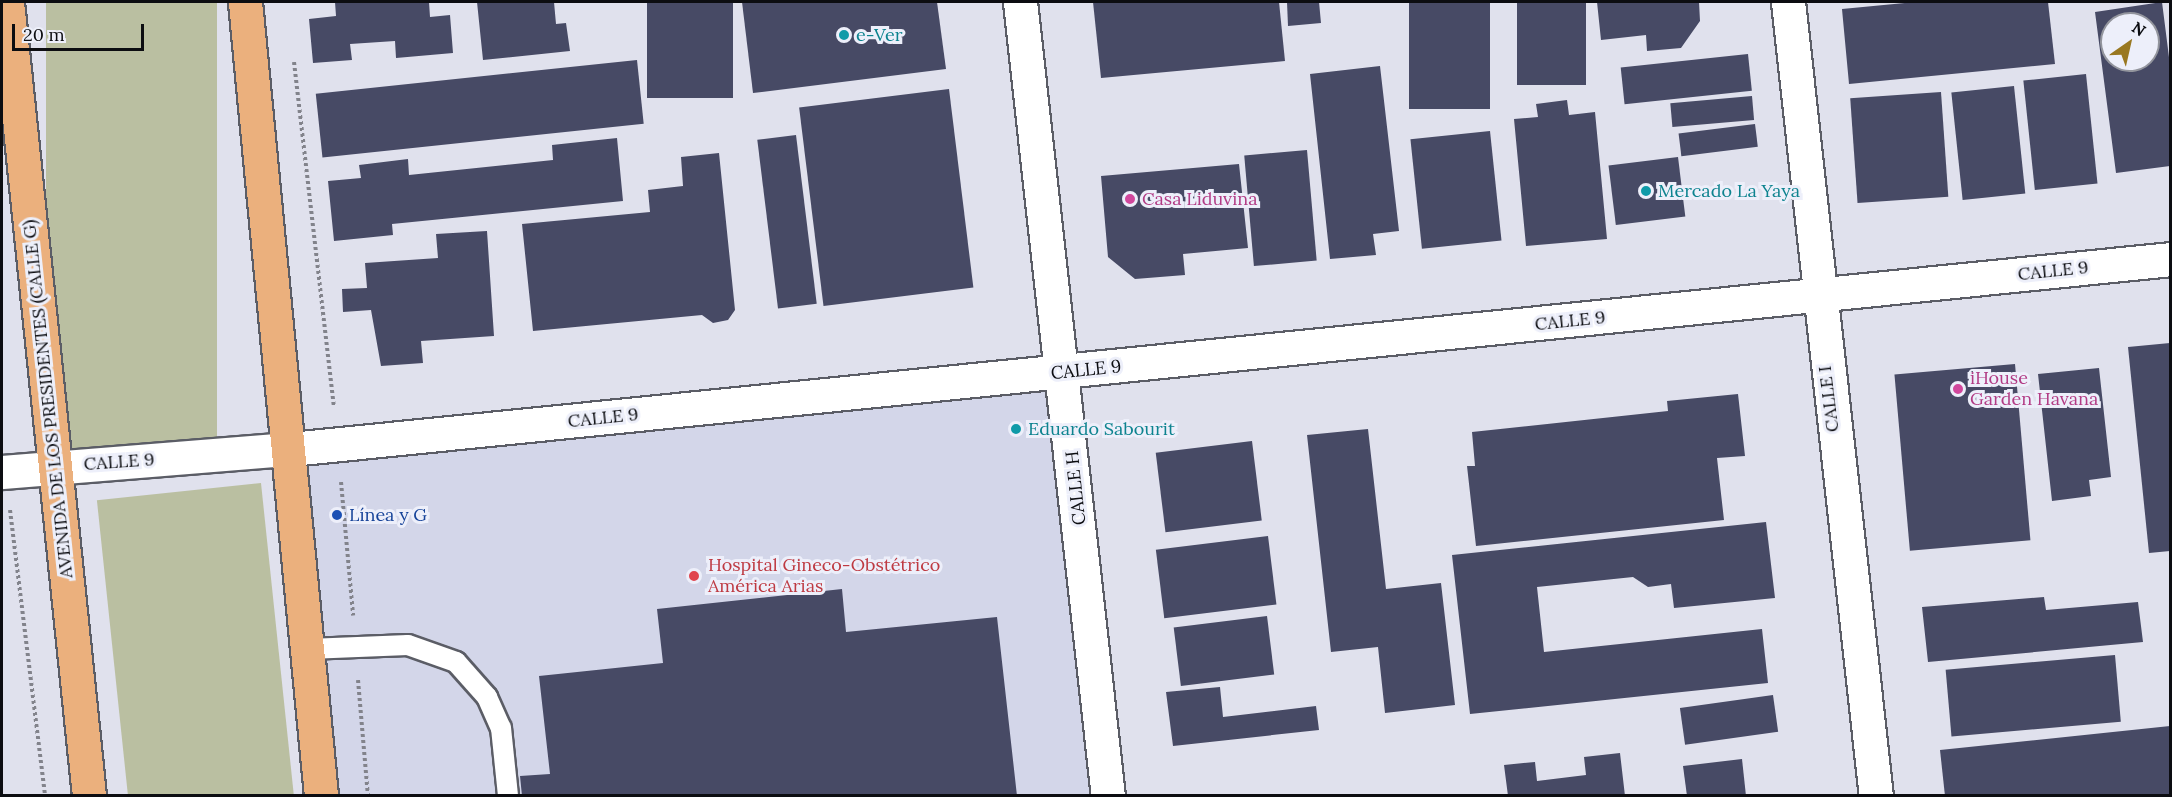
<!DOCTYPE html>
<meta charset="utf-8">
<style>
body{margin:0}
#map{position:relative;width:2172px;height:797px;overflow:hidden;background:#e0e1ed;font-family:Lora,serif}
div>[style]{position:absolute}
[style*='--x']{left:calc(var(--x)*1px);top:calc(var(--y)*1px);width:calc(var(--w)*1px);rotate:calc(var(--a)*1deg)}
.built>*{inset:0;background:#d3d6e9}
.green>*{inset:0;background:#babfa1;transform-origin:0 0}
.building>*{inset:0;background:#474a65;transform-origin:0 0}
.path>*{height:4px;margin-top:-2px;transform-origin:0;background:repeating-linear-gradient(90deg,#82838b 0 3px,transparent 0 6px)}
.roads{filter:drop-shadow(2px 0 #5b5d66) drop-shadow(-2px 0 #5b5d66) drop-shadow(0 2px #5b5d66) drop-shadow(0 -2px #5b5d66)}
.service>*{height:20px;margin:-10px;padding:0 10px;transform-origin:10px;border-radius:10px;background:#fff}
.minor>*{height:33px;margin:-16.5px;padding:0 16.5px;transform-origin:16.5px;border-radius:16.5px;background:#fff}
.tertiary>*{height:33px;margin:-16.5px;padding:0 16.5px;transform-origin:16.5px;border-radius:16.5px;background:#fff}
.primary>*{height:33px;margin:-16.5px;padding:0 16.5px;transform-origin:16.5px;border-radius:16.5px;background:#ebb07d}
.dots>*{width:16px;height:16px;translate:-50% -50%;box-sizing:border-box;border:3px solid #edeffa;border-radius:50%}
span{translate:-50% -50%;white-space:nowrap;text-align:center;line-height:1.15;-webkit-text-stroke:6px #edeffa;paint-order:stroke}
.culture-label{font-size:18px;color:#0d838f}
.left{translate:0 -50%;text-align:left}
.hotel-label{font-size:18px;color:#b23c85}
.street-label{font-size:18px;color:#0c0d11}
.transit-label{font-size:18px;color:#164399}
.health-label{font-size:18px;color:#be3a42}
.frame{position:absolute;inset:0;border:3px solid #0c0d11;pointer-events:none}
.north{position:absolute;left:2100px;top:12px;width:60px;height:60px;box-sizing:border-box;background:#edeffa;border:2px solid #93959d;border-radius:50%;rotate:34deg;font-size:16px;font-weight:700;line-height:24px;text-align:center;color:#0c0d11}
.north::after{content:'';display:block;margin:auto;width:21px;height:27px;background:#997821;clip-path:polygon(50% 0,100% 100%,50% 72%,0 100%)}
.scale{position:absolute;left:12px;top:24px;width:132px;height:27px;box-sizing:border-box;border:3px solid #0c0d11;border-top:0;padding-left:8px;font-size:18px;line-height:21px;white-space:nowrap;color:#0c0d11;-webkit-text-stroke:4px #edeffa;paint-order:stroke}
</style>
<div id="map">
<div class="built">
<div style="clip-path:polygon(1065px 372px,1108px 795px,321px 795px,291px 449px)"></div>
</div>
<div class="green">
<div style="left:46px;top:2px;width:171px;height:450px"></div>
<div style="left:261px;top:483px;width:314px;height:165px;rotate:84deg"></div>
</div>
<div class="building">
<div style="clip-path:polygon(335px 2px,429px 2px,430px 17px,450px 15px,453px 53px,396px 58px,395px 41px,350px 44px,352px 60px,313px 63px,309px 19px,336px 16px)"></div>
<div style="clip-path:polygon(477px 2px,554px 2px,556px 24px,566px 23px,570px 51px,483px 60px)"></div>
<div style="left:647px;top:2px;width:86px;height:96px"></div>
<div style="clip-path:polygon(742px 2px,937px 2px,946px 69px,753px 93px)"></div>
<div style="clip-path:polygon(1093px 2px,1279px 2px,1285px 61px,1101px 78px)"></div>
<div style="clip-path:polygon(1287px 2px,1319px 2px,1321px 23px,1288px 26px)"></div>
<div style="left:1409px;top:2px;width:81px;height:107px"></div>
<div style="left:1517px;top:2px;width:69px;height:83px"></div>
<div style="clip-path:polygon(1597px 2px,1699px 2px,1700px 21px,1681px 48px,1647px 51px,1646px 35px,1601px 40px)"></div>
<div style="clip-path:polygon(1915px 2px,2048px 2px,2055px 64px,1849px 84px,1842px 9px)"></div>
<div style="clip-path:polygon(evenodd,2162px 2px,2170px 65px,2170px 166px,2116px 173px,2095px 12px,2162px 2px,2112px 24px,2148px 24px,2148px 60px,2112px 60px,2112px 24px)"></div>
<div style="left:1748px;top:54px;width:37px;height:128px;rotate:84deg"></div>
<div style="left:637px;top:60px;width:64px;height:323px;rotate:84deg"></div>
<div style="clip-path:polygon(1380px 66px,1399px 231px,1373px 234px,1376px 255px,1330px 259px,1310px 74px)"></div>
<div style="left:2086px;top:74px;width:110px;height:63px;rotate:84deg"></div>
<div style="left:2014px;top:86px;width:108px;height:63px;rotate:84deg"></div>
<div style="left:949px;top:89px;width:200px;height:151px;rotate:83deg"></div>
<div style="left:1941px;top:92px;width:105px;height:91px;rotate:86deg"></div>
<div style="left:1752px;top:96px;width:24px;height:82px;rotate:85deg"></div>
<div style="clip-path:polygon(1567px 100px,1569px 115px,1595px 112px,1607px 239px,1526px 246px,1514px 119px,1538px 117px,1536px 104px)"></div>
<div style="left:1755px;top:124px;width:23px;height:77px;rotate:83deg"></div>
<div style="left:1490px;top:131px;width:110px;height:80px;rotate:84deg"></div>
<div style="left:796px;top:135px;width:170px;height:39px;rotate:83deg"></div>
<div style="clip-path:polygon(617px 138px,623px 201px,392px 224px,393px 235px,334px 241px,328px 181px,361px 178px,359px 165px,408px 159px,409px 175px,553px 160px,552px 145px)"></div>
<div style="left:1307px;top:150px;width:111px;height:63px;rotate:85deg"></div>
<div style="clip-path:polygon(719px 153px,735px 310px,728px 320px,713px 323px,702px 315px,533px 331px,522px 224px,650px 212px,648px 190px,683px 186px,681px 157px)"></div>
<div style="left:1678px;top:157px;width:60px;height:70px;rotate:83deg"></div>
<div style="clip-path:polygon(1239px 164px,1248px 248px,1183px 254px,1185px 275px,1135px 279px,1108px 257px,1101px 176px)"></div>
<div style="clip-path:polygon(487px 231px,494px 336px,421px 341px,423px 363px,381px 366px,371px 310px,343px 312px,342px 289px,367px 288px,365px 263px,438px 258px,436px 234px)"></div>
<div style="clip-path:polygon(2170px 343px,2170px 551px,2149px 553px,2128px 347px)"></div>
<div style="left:2015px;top:364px;width:177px;height:121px;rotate:85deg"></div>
<div style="clip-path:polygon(2099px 368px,2111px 477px,2089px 480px,2091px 496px,2052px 501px,2038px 374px)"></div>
<div style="clip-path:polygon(1738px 394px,1745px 456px,1717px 458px,1724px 520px,1476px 546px,1467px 466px,1475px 466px,1472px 432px,1668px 411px,1667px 401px)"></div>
<div style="clip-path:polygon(1368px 429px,1386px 589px,1441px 583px,1455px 705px,1385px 713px,1378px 647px,1331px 652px,1307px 435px)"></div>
<div style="left:1252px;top:441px;width:80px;height:97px;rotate:83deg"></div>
<div style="clip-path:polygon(1766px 522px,1775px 598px,1674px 608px,1671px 584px,1648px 587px,1633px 577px,1537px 587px,1544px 652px,1762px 629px,1768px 683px,1470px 714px,1452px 555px)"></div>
<div style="left:1268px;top:536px;width:69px;height:113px;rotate:83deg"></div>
<div style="clip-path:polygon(842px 589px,846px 632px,997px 617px,1017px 796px,522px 796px,520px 776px,550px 774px,539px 676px,663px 663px,657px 609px)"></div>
<div style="clip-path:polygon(2044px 597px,2046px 610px,2138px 602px,2143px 642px,1928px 662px,1922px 607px)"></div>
<div style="left:1267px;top:616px;width:59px;height:94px;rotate:83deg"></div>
<div style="left:2115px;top:655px;width:67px;height:170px;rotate:85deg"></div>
<div style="clip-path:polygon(1220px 687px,1223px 717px,1316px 706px,1319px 730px,1173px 746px,1166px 692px)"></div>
<div style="left:1773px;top:695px;width:37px;height:94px;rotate:82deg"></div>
<div style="clip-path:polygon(2170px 726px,2170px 796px,1945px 796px,1940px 750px)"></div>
<div style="clip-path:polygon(1620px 753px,1625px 796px,1508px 796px,1504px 765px,1535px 762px,1537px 781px,1586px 775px,1584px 757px)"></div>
<div style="clip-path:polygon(1742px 759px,1746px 796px,1687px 796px,1683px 766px)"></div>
</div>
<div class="path">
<div style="--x:294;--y:62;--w:346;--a:83.4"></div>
<div style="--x:341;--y:482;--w:134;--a:84.8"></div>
<div style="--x:10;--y:510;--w:288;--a:83"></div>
<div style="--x:358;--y:680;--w:116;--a:85.1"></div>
</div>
<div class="roads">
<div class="service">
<div style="--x:308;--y:649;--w:100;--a:-2.3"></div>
<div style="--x:408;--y:645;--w:51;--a:19.5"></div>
<div style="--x:456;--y:662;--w:47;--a:48.5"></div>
<div style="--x:487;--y:697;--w:34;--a:66"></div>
<div style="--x:501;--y:728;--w:68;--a:84.1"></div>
</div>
<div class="minor">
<div style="--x:1020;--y:2;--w:799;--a:83.68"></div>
<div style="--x:1788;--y:2;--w:799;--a:83.68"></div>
<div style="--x:291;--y:449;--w:1889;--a:-5.77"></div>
</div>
<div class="tertiary">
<div style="--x:2;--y:472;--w:290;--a:-4.6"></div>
</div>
<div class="primary">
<div style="--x:7;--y:2;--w:798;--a:84.1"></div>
<div style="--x:245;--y:2;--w:798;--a:84.53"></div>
</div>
</div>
<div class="dots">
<div style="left:844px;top:35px;background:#0f9aa8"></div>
<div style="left:1646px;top:191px;background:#0f9aa8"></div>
<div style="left:1130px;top:199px;background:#d1479c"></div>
<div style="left:1958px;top:389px;background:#d1479c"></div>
<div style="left:1016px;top:429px;background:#0f9aa8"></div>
<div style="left:337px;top:515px;background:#1a4fb4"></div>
<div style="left:694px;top:576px;background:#e0444e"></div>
</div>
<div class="culture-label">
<span class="left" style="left:856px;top:35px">e-Ver</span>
<span class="left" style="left:1658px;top:191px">Mercado La Yaya</span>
<span class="left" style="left:1028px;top:429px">Eduardo Sabourit</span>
</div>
<div class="hotel-label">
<span class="left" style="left:1142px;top:199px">Casa Liduvina</span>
<span class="left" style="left:1970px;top:389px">iHouse<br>Garden Havana</span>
</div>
<div class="street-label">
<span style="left:2053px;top:271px;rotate:-6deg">CALLE 9</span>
<span style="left:1570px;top:321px;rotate:-6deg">CALLE 9</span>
<span style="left:1086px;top:370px;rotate:-6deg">CALLE 9</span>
<span style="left:48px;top:399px;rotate:-96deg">AVENIDA DE LOS PRESIDENTES (CALLE G)</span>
<span style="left:1829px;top:399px;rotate:-97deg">CALLE I</span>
<span style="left:603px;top:418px;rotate:-6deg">CALLE 9</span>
<span style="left:119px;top:462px;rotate:-4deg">CALLE 9</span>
<span style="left:1076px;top:488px;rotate:-96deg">CALLE H</span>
</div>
<div class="transit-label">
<span class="left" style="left:349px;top:515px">Línea y G</span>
</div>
<div class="health-label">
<span class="left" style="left:708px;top:576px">Hospital Gineco-Obstétrico<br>América Arias</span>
</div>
<div class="frame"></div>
<div class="north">N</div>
<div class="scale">20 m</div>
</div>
